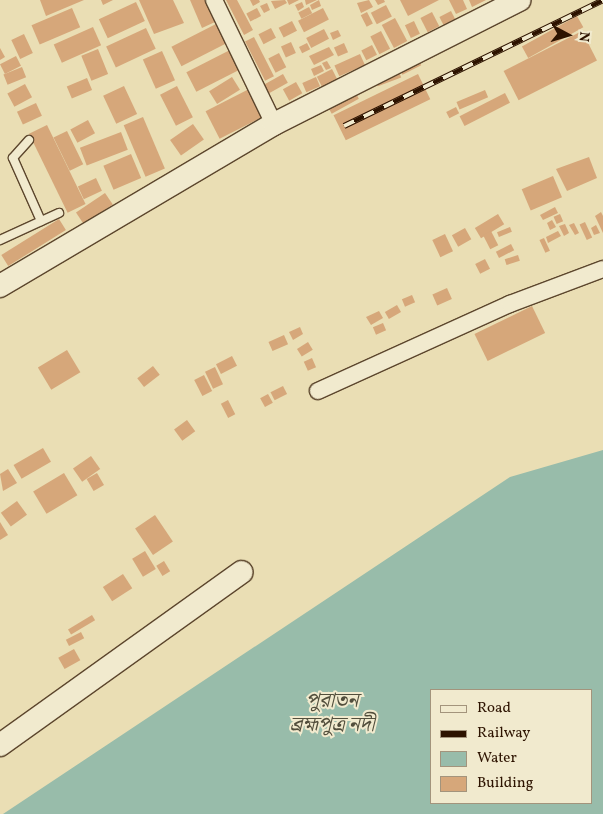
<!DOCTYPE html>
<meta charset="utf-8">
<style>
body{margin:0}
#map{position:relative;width:603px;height:814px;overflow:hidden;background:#eadeb4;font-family:Vollkorn,"Noto Serif Bengali",serif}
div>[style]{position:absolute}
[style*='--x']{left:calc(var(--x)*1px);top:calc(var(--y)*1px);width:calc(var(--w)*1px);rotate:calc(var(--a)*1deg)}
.water>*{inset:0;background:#98bcaa}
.building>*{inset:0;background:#d6a77a;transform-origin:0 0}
.roads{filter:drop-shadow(1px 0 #5c462d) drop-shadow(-1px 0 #5c462d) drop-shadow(0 1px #5c462d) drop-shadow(0 -1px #5c462d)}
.lane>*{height:8px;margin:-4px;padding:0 4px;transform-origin:4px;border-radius:4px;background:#f1eace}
.street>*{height:16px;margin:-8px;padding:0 8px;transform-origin:8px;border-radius:8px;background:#f1eace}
.secondary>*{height:22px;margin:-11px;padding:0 11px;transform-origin:11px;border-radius:11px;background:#f1eace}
.rail>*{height:5.5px;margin-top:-2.75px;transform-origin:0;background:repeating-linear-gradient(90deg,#f1eace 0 11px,#2d1300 0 22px);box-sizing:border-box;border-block:1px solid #2d1300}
span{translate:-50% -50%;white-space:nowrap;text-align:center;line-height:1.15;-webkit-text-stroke:4px #f1eace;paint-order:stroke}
.water-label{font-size:21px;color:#524e3c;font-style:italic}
.legend{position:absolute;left:430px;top:689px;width:162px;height:115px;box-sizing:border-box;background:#f1eace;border:1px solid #a3947c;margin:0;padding:6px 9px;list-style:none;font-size:15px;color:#2d1300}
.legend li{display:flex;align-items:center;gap:10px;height:25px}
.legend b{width:25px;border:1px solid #a3947c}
.north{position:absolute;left:543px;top:10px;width:50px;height:50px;-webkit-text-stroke:4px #f1eace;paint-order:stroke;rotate:96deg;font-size:14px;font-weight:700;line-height:20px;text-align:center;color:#2d1300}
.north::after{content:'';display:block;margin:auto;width:18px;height:22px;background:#2d1300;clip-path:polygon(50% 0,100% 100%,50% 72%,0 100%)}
</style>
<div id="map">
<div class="water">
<div style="clip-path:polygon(evenodd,603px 450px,603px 814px,3px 814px,510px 477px,603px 450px,432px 690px,592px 690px,592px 803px,432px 803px,432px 690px)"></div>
</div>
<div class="building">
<div style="clip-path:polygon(40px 0,84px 0,46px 16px)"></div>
<div style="clip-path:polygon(101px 0,113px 0,103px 5px)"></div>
<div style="clip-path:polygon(139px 0,173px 0,184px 23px,154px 34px)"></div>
<div style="clip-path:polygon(190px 0,205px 0,215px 22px,202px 28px)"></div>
<div style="clip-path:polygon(226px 0,237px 0,253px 30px,244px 35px)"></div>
<div style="clip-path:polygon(250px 0,259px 0,260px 2px,253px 6px)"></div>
<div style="clip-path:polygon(285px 0,287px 3px,275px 9px,271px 1px)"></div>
<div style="clip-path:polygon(287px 0,299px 0,289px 5px)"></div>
<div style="clip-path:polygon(305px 0,317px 0,306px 5px)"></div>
<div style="clip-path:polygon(319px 0,321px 6px,312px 10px,310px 5px)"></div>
<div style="clip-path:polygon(369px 0,373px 7px,361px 13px,357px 3px)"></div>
<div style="clip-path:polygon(375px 0,384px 0,385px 2px,378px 5px)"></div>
<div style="clip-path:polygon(400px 0,439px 0,408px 16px)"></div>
<div style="clip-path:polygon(449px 0,463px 0,467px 9px,456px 14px)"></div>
<div style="clip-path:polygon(469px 0,486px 0,472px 7px)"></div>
<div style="left:136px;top:2px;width:21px;height:41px;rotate:65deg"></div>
<div style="clip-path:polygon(302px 2px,304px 7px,298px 11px,295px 5px)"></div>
<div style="clip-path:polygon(267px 3px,270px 10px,264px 13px,260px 6px)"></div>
<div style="left:386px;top:5px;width:13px;height:17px;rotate:63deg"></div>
<div style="left:309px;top:7px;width:7px;height:12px;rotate:63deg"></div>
<div style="left:72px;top:8px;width:21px;height:44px;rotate:67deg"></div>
<div style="left:257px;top:8px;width:9px;height:12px;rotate:63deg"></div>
<div style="left:323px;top:8px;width:13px;height:28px;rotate:63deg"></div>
<div style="left:451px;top:11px;width:9px;height:13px;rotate:63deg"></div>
<div style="left:367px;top:12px;width:13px;height:7px;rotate:63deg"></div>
<div style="left:432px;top:12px;width:16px;height:13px;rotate:63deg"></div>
<div style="left:577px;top:16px;width:13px;height:63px;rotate:61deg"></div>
<div style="left:395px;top:18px;width:26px;height:15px;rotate:62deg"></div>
<div style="left:292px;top:21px;width:11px;height:15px;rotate:63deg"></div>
<div style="left:414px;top:21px;width:14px;height:10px;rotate:65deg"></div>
<div style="left:216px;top:24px;width:22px;height:50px;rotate:63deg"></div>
<div style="left:93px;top:27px;width:20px;height:43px;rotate:66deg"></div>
<div style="left:146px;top:28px;width:23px;height:44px;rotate:65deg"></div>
<div style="left:271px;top:28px;width:11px;height:14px;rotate:63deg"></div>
<div style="left:324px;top:29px;width:11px;height:20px;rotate:63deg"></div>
<div style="clip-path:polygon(338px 30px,341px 36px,333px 40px,330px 33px)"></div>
<div style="left:381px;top:31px;width:20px;height:12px;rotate:63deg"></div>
<div style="left:582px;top:31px;width:33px;height:88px;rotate:63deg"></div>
<div style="left:24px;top:34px;width:21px;height:14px;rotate:65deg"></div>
<div style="left:254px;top:37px;width:44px;height:10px;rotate:63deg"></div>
<div style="left:291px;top:42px;width:12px;height:11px;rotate:66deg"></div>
<div style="left:307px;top:43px;width:7px;height:9px;rotate:63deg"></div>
<div style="left:344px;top:43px;width:10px;height:11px;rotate:66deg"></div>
<div style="left:372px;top:45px;width:11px;height:12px;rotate:63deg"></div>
<div style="clip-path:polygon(329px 47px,334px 55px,314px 65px,309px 56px)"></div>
<div style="clip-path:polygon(0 48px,5px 57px,0 60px)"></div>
<div style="left:98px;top:49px;width:27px;height:18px;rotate:68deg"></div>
<div style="left:230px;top:50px;width:22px;height:49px;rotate:63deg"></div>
<div style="left:162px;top:51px;width:32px;height:21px;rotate:66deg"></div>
<div style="left:279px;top:53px;width:16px;height:12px;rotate:63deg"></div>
<div style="left:360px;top:54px;width:12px;height:28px;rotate:66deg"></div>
<div style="left:16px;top:56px;width:11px;height:18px;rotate:63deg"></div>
<div style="left:418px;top:59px;width:7px;height:21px;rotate:63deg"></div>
<div style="clip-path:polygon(327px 61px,331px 68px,326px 70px,322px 63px)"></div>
<div style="clip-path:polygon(321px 65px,324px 71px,314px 76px,311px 69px)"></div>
<div style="left:22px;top:67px;width:11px;height:20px;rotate:68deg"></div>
<div style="left:332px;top:69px;width:11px;height:17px;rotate:63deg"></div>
<div style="left:398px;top:69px;width:9px;height:25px;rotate:69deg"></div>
<div style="left:283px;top:74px;width:10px;height:24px;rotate:61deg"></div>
<div style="left:418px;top:74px;width:28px;height:94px;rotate:64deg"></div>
<div style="left:232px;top:77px;width:15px;height:27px;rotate:58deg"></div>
<div style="left:316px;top:77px;width:10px;height:15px;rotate:66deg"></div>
<div style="left:87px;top:78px;width:13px;height:22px;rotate:67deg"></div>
<div style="left:296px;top:82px;width:13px;height:15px;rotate:61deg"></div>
<div style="left:25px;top:84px;width:15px;height:20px;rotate:62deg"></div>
<div style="left:124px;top:86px;width:31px;height:23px;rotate:65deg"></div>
<div style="left:177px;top:86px;width:35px;height:19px;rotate:63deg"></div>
<div style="left:251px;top:88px;width:31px;height:51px;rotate:63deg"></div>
<div style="left:354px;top:90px;width:10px;height:31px;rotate:61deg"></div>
<div style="left:485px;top:90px;width:8px;height:31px;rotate:67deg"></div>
<div style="left:505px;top:93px;width:11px;height:51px;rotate:63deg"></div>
<div style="left:36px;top:103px;width:14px;height:21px;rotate:65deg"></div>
<div style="left:456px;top:107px;width:7px;height:11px;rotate:63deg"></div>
<div style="left:143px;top:117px;width:56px;height:21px;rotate:67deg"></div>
<div style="left:88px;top:120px;width:15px;height:20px;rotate:62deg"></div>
<div style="left:193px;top:124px;width:19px;height:28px;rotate:55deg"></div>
<div style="left:47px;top:125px;width:88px;height:20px;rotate:64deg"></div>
<div style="left:67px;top:131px;width:37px;height:15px;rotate:64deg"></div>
<div style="left:121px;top:132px;width:19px;height:44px;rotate:69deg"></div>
<div style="left:131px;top:154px;width:26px;height:30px;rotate:67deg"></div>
<div style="clip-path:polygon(589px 157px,597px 178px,567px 191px,556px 169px)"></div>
<div style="left:553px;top:176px;width:23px;height:34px;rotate:67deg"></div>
<div style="left:96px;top:178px;width:14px;height:20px;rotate:65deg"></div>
<div style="left:105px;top:193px;width:14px;height:35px;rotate:56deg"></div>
<div style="clip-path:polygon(555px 207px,558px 213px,543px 220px,540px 215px)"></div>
<div style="clip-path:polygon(601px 212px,603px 216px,603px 233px,595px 216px)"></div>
<div style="left:498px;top:214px;width:12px;height:27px;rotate:59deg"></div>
<div style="left:560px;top:214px;width:8px;height:7px;rotate:67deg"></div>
<div style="left:59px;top:219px;width:13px;height:68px;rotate:58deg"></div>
<div style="clip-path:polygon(552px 220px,556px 227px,550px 230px,547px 223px)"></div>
<div style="left:585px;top:222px;width:17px;height:6px;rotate:65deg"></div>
<div style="clip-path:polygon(574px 223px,579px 233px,575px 235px,569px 225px)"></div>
<div style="clip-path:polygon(565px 224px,569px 233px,564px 236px,559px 226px)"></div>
<div style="clip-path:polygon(596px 225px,600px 233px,594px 235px,591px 228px)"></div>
<div style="left:510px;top:227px;width:5px;height:14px;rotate:68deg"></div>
<div style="left:465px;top:228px;width:13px;height:15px;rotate:61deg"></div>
<div style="left:491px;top:231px;width:16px;height:9px;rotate:63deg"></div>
<div style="clip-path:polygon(558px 231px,561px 236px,548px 243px,546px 237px)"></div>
<div style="left:445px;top:234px;width:19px;height:14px;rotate:65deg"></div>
<div style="left:544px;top:238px;width:14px;height:5px;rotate:65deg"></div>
<div style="left:511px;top:244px;width:7px;height:17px;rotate:63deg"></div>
<div style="left:518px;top:255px;width:6px;height:14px;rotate:72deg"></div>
<div style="left:485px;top:259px;width:11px;height:11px;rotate:63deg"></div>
<div style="left:447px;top:288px;width:12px;height:16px;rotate:66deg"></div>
<div style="left:412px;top:295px;width:8px;height:11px;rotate:67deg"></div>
<div style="left:397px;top:305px;width:8px;height:14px;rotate:60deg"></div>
<div style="left:532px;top:306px;width:30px;height:64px;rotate:64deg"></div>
<div style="clip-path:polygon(379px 311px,383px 318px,371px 325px,366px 317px)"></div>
<div style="left:383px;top:323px;width:8px;height:11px;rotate:67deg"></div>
<div style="clip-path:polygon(300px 327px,303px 334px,293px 340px,289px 332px)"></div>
<div style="left:284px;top:335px;width:10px;height:17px;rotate:66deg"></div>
<div style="left:308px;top:342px;width:9px;height:13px;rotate:58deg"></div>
<div style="left:67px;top:350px;width:26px;height:34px;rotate:59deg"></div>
<div style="left:232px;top:356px;width:11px;height:18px;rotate:63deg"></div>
<div style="left:312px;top:358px;width:10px;height:9px;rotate:66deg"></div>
<div style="left:153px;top:366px;width:11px;height:20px;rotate:52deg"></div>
<div style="left:215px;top:367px;width:19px;height:11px;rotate:65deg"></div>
<div style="left:204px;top:375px;width:18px;height:11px;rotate:63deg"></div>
<div style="left:283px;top:386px;width:9px;height:14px;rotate:63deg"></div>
<div style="left:268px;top:394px;width:10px;height:9px;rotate:61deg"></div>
<div style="left:228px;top:400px;width:16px;height:8px;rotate:63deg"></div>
<div style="left:187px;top:420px;width:14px;height:16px;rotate:54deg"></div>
<div style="left:43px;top:448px;width:16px;height:34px;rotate:60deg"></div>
<div style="left:91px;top:456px;width:16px;height:22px;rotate:55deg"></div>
<div style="clip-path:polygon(8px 469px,17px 483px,3px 491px,0 474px)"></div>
<div style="left:64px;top:473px;width:26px;height:36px;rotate:59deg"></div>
<div style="left:97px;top:473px;width:14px;height:12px;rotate:60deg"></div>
<div style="left:17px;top:501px;width:17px;height:20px;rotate:54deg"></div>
<div style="left:155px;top:515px;width:32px;height:24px;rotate:56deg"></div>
<div style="clip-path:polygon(0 522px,8px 535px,0 540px)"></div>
<div style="left:145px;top:551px;width:21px;height:15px;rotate:59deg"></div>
<div style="left:164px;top:561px;width:12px;height:9px;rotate:59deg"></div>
<div style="left:123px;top:574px;width:17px;height:24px;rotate:57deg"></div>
<div style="left:92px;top:615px;width:6px;height:28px;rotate:59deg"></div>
<div style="left:81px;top:632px;width:7px;height:17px;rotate:63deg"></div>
<div style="left:74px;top:649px;width:13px;height:18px;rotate:61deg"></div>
</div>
<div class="roads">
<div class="lane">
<div style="--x:29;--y:140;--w:24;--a:132"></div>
<div style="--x:13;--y:158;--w:69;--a:66"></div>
<div style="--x:0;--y:240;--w:65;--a:-24.6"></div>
</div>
<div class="street">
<div style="--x:214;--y:0;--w:138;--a:64.2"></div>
<div style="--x:318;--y:391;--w:211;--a:-24.4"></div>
<div style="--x:510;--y:304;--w:99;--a:-20.6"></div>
</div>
<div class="secondary">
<div style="--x:0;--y:286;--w:318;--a:-30.6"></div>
<div style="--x:274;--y:124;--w:275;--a:-26.8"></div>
<div style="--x:0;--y:745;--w:297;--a:-35.6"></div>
</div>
</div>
<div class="rail">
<div style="--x:344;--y:126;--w:288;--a:-25.9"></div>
</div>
<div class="water-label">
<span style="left:332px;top:714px">পুরাতন<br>ব্রহ্মপুত্র নদী</span>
</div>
<ul class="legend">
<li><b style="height:6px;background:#f1eace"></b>Road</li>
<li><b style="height:6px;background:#2d1300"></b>Railway</li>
<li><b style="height:14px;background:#98bcaa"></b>Water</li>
<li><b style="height:14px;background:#d6a77a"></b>Building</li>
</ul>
<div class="north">N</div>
</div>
